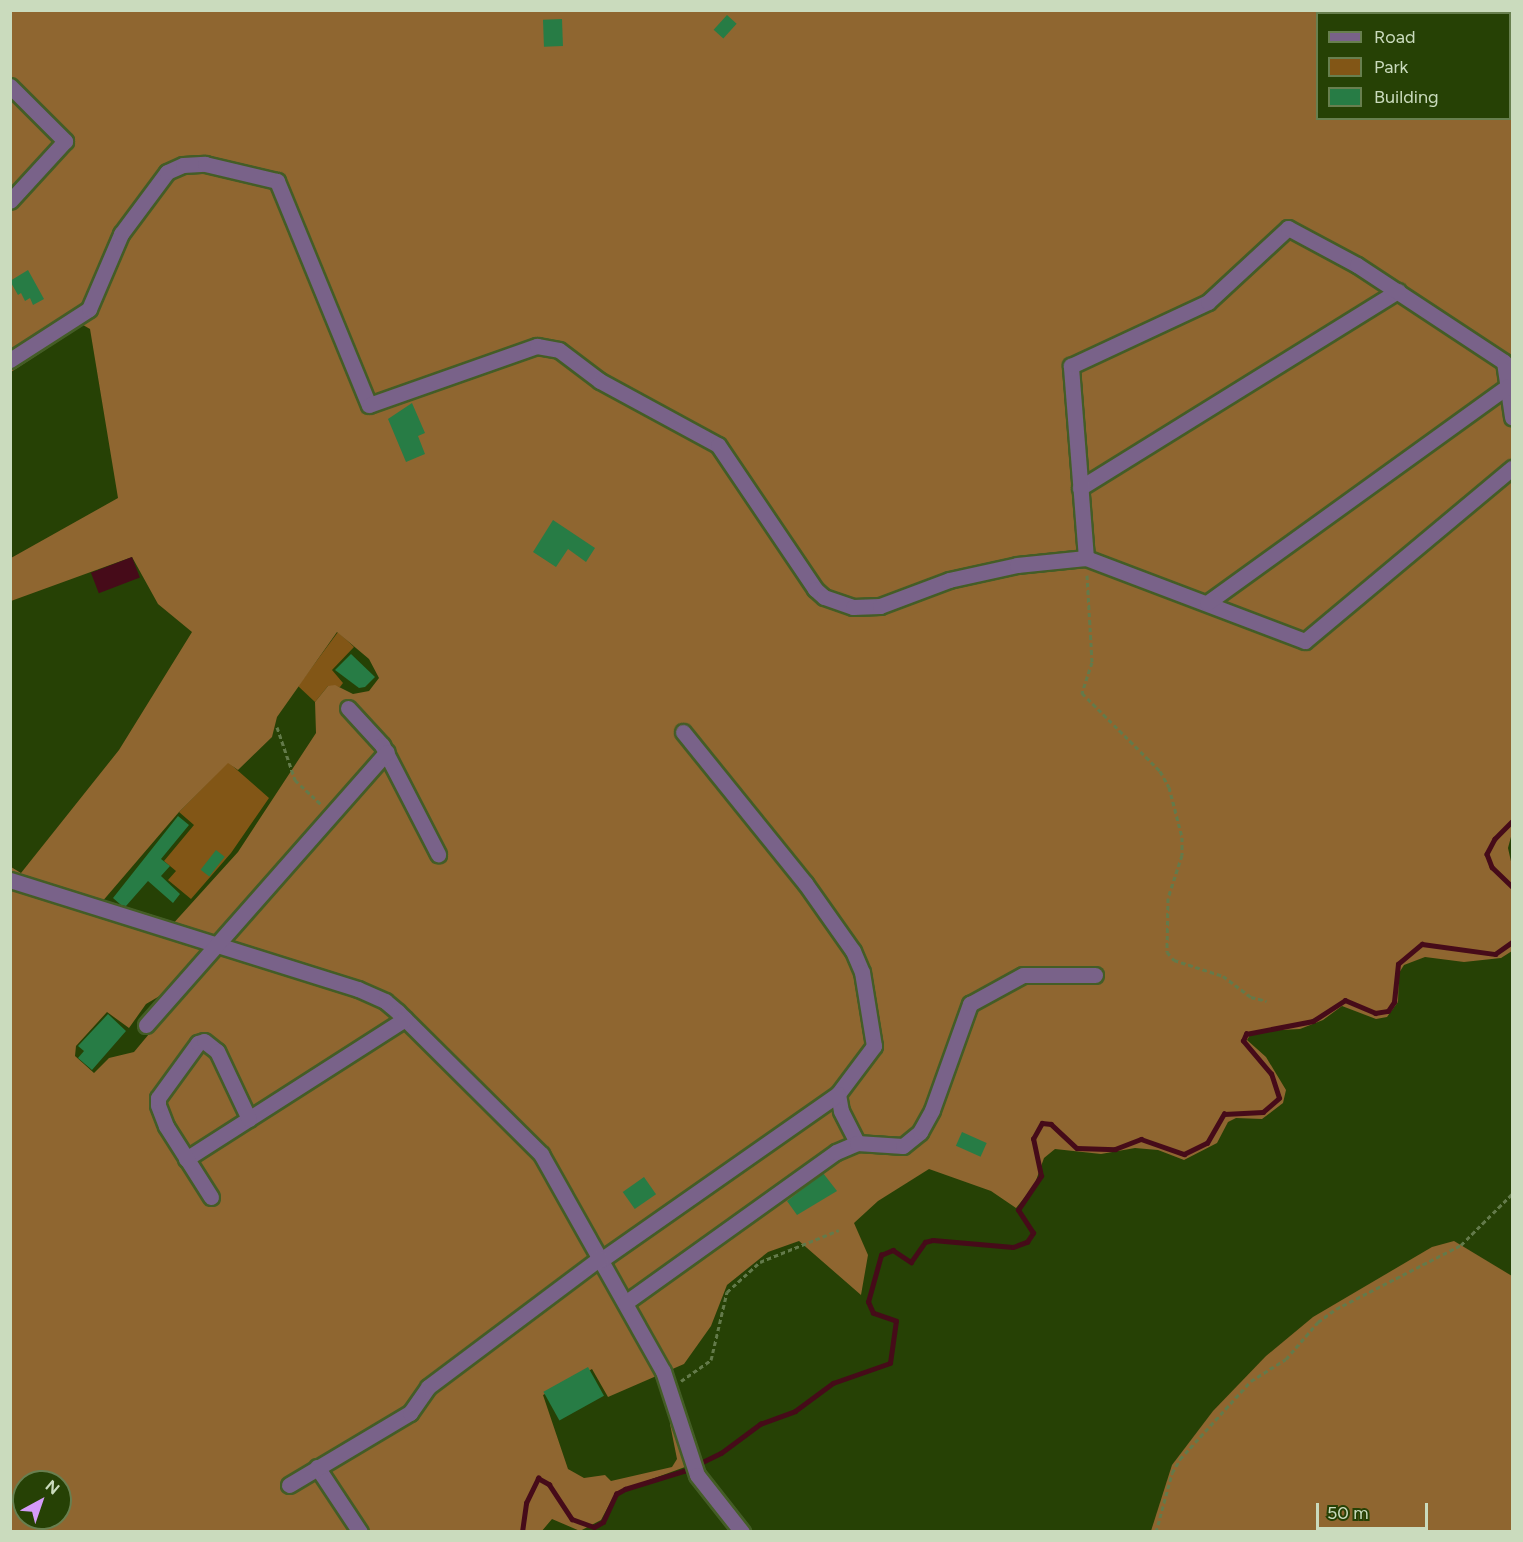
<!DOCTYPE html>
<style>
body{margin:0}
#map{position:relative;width:1523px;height:1542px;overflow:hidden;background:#264105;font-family:Figtree,sans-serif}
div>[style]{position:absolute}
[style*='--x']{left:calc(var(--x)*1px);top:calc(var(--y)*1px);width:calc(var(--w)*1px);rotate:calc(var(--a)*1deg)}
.green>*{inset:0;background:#825616}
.forest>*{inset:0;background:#8f6630}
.water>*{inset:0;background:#460b19;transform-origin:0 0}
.stream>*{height:4.5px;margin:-2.25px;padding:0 2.25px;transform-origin:2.25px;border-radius:2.25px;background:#460b19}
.building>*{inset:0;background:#277c45;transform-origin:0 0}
.path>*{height:3px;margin-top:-1.5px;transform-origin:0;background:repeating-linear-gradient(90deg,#637a4a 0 4.5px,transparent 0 7.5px)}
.roads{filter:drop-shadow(2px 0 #445d26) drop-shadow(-2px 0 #445d26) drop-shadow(0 2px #445d26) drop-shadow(0 -2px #445d26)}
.minor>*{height:15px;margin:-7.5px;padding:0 7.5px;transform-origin:7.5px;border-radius:7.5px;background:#796289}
span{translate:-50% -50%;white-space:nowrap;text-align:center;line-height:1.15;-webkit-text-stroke:5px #264105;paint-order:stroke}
.frame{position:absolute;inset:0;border:12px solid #cadbbd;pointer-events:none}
.legend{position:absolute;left:1316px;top:12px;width:195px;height:108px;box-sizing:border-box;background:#264105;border:2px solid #687f4f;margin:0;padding:8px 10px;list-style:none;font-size:18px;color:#cadbbd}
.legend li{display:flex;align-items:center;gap:12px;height:30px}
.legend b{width:30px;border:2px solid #687f4f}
.north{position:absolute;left:12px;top:1470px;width:60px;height:60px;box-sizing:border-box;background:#264105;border:2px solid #687f4f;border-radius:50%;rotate:40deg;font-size:16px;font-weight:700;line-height:24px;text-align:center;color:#cadbbd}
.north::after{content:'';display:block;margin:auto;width:21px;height:27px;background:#d59bfa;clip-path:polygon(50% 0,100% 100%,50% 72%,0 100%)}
.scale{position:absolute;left:1316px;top:1503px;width:112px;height:27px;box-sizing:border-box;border:3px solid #cadbbd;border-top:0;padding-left:8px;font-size:18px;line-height:21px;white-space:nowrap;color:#cadbbd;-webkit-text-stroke:4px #264105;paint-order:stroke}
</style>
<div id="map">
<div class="green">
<div style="clip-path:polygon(338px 632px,354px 647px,332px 670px,343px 683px,340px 687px,328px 686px,315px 702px,298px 686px)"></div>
<div style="clip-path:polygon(228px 762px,269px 798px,231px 853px,191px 899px,168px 880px,176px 871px,164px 861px,194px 825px,179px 812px)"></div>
</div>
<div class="forest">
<div style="clip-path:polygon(evenodd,11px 11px,1512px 11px,1512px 833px,1508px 848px,1512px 866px,1512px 951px,1501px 958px,1464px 962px,1425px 957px,1404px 965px,1399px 973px,1398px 1002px,1387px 1017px,1376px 1019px,1342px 1006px,1323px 1020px,1300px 1029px,1260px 1031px,1250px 1035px,1247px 1040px,1266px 1057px,1286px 1090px,1283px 1103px,1262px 1119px,1236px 1118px,1228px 1122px,1217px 1143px,1184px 1160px,1158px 1150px,1135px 1148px,1101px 1154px,1055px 1149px,1044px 1158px,1034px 1186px,1016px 1208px,991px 1191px,929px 1169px,878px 1201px,854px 1223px,868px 1255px,861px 1295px,799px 1241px,768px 1252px,727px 1285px,711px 1326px,684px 1364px,608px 1397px,592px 1369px,543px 1395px,568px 1469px,584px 1478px,605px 1475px,611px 1481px,672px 1467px,677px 1459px,670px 1424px,673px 1423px,685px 1467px,616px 1492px,601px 1520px,580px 1531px,552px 1519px,541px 1532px,11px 1531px,11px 867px,21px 873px,119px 750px,192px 632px,158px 604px,132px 557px,11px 601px,11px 558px,118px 498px,90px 329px,83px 325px,11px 372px,11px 11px,1318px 14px,1510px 14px,1510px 118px,1318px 118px,1318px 14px,11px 11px,337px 632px,369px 659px,379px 678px,369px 691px,353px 694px,335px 685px,328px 686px,315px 702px,316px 733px,238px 852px,171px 926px,101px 903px,179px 812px,228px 763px,238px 770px,272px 737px,277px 717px,337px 632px,11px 11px,163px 994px,171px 1000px,164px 1016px,134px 1052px,109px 1058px,94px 1073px,75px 1056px,76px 1046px,107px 1012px,129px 1028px,146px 1004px,163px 994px,11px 11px,24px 1482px,60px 1482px,60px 1518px,24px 1518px,24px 1482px)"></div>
<div style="clip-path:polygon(1454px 1241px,1512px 1276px,1512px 1531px,1151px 1531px,1172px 1465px,1213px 1411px,1266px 1356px,1313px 1317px,1432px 1247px)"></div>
</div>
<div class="water">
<div style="left:132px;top:557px;width:22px;height:44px;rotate:69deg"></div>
</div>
<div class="stream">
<div style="--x:1512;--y:822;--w:24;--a:135"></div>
<div style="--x:1495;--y:839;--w:17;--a:118"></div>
<div style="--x:1487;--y:854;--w:14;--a:69"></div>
<div style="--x:1492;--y:867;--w:28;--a:44"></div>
<div style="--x:522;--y:1532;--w:29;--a:-82"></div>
<div style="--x:526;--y:1503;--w:28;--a:-64"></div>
<div style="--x:538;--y:1478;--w:13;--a:29"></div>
<div style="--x:549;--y:1484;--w:42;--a:56.7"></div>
<div style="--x:572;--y:1519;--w:23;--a:20"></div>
<div style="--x:594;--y:1527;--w:10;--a:-29"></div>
<div style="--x:603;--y:1522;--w:31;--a:-65"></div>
<div style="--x:616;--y:1494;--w:10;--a:-29"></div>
<div style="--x:625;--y:1489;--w:62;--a:-17"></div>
<div style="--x:684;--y:1471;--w:41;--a:-25.9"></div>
<div style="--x:721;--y:1453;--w:49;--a:-36.6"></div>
<div style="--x:760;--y:1424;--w:37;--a:-20"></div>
<div style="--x:795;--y:1411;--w:47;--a:-36.4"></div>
<div style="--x:833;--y:1383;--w:60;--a:-19.3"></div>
<div style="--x:890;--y:1363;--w:42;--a:-81.9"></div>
<div style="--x:896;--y:1321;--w:24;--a:-161"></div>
<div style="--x:873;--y:1313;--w:12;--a:-114"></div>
<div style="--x:868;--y:1302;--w:49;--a:-74.5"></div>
<div style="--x:881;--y:1255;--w:13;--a:-23"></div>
<div style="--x:893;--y:1250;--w:22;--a:34"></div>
<div style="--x:911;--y:1262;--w:24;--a:-55"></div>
<div style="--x:925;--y:1242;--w:8;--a:-14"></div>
<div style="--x:933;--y:1240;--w:80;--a:5"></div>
<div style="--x:1013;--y:1247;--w:15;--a:-20"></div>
<div style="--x:1027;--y:1242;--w:11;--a:-56"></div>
<div style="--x:1033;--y:1233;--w:27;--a:-123"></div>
<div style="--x:1018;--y:1210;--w:41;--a:-55.9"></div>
<div style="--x:1041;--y:1176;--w:38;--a:-102"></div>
<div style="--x:1033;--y:1139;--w:18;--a:-61"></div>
<div style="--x:1042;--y:1123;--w:9;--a:6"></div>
<div style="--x:1051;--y:1124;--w:35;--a:43"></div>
<div style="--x:1077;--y:1148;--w:38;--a:2"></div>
<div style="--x:1115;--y:1149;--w:28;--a:-21"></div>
<div style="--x:1141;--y:1139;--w:46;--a:19.2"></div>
<div style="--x:1184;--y:1154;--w:25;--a:-26"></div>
<div style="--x:1207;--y:1143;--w:34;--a:-60"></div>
<div style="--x:1224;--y:1114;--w:39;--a:-3"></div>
<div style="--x:1263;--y:1112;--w:21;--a:-41"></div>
<div style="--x:1279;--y:1098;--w:25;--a:-108"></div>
<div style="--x:1271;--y:1074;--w:43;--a:-130.3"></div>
<div style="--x:1243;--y:1041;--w:8;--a:-67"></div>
<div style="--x:1246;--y:1034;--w:68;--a:-11"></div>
<div style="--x:1313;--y:1021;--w:38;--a:-33"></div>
<div style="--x:1345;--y:1000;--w:33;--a:23"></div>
<div style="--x:1375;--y:1013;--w:13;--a:-9"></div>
<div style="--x:1388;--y:1011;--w:11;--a:-56"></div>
<div style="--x:1394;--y:1002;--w:38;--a:-84"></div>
<div style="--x:1398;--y:964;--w:31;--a:-40"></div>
<div style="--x:1422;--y:944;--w:74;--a:7.8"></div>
<div style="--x:1495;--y:954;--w:21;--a:-35"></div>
</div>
<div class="building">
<div style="left:727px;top:15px;width:13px;height:20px;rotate:42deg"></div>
<div style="left:562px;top:19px;width:27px;height:19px;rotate:88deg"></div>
<div style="clip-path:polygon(28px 270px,44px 299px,33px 305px,30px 298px,25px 301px,21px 293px,18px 295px,10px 281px)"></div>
<div style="clip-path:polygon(412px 403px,425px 433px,418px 436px,425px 454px,406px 462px,388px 419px)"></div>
<div style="clip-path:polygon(553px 520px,595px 548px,586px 562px,568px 549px,556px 567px,533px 552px)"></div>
<div style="clip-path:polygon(351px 654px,375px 677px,365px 687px,359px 688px,335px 670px)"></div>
<div style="clip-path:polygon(178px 816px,189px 825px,161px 859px,170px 866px,161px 876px,180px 894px,173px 903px,148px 881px,126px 906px,121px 905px,113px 898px)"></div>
<div style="left:216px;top:850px;width:11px;height:25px;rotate:38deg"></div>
<div style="clip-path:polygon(108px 1014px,126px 1031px,92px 1070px,78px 1058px,84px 1051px,78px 1046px)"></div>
<div style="left:962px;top:1132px;width:27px;height:15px;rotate:24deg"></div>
<div style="clip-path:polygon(823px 1173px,837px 1191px,797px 1215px,787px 1201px)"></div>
<div style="left:644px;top:1177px;width:21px;height:26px;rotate:55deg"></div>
<div style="left:588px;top:1367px;width:33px;height:51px;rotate:61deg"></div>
</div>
<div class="path">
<div style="--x:1087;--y:575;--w:87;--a:86.7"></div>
<div style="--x:1092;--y:662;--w:33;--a:108"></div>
<div style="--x:1082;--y:693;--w:110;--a:45"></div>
<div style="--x:1160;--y:771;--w:18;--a:61"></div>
<div style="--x:1169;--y:787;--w:52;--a:75.4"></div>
<div style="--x:1182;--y:837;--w:18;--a:90"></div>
<div style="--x:1182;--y:855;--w:45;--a:108"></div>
<div style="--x:1168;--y:898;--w:54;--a:91.1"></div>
<div style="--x:1167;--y:952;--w:11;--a:49"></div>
<div style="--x:1174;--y:960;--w:52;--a:18.1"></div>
<div style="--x:1223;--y:976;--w:35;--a:37"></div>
<div style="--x:1251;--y:997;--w:16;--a:14"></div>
<div style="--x:277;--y:727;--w:56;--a:71.2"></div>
<div style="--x:295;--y:780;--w:35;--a:43"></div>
<div style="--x:681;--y:1381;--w:37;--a:-35"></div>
<div style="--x:711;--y:1360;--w:70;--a:-76.8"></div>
<div style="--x:727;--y:1292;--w:45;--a:-42.3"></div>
<div style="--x:760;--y:1262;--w:85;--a:-22.1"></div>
<div style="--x:1156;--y:1532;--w:61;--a:-74.8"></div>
<div style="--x:1172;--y:1473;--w:16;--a:-60"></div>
<div style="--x:1180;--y:1459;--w:105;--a:-47.7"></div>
<div style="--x:1251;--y:1381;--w:41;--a:-32.2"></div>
<div style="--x:1286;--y:1359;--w:49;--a:-49.1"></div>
<div style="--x:1318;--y:1322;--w:22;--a:-36"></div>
<div style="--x:1336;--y:1309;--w:140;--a:-27.1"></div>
<div style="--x:1461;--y:1245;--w:72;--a:-45"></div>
</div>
<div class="roads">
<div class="minor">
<div style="--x:10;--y:86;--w:78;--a:45"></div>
<div style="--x:65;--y:141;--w:81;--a:132.5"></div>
<div style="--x:10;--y:360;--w:94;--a:-32.8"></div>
<div style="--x:89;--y:309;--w:82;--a:-66.9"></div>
<div style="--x:121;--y:234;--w:77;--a:-53.4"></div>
<div style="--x:167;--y:172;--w:17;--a:-24"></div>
<div style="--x:183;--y:165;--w:22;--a:-3"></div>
<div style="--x:205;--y:164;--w:74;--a:13.3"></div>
<div style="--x:277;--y:181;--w:242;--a:67.7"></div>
<div style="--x:369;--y:405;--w:178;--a:-19.4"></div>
<div style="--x:537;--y:346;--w:22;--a:10"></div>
<div style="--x:559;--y:350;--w:51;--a:37.1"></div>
<div style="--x:600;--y:381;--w:134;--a:28.5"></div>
<div style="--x:718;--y:445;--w:174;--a:56"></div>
<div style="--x:815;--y:589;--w:12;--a:42"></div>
<div style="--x:824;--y:597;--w:31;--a:19"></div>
<div style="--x:853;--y:607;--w:27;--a:-2"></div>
<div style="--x:880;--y:606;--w:74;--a:-20.6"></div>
<div style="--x:949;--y:580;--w:70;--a:-12.4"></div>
<div style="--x:1017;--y:565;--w:69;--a:-5.8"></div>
<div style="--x:1086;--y:558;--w:234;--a:20.8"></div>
<div style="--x:1305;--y:641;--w:270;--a:-39.9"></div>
<div style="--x:1080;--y:488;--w:374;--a:-31.8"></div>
<div style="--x:1086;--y:558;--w:193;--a:-94.5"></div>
<div style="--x:1071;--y:366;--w:151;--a:-25"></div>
<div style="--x:1208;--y:302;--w:109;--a:-42.8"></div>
<div style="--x:1288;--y:228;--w:78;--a:28.2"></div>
<div style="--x:1357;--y:265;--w:176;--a:33.4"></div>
<div style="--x:1504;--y:362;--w:56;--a:81.7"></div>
<div style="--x:1207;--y:603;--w:371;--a:-35.8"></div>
<div style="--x:348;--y:708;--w:50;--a:47.4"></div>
<div style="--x:382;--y:745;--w:123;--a:62.8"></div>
<div style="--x:683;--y:732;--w:194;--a:51.1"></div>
<div style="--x:805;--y:883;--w:83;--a:54.8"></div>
<div style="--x:853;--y:951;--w:23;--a:67"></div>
<div style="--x:862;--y:972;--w:75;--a:80.8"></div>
<div style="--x:874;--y:1046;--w:60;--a:126.9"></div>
<div style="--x:838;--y:1094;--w:17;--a:80"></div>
<div style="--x:841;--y:1111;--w:36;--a:63"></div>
<div style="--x:10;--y:880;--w:365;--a:17.4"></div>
<div style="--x:358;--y:989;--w:30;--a:24"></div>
<div style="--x:385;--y:1001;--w:17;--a:40"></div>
<div style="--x:398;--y:1012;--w:202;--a:44.8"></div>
<div style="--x:541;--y:1154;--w:249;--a:60.7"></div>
<div style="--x:663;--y:1371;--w:109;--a:71.9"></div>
<div style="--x:697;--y:1475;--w:73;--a:51.7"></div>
<div style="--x:146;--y:1025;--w:364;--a:-48.6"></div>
<div style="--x:186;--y:1159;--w:260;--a:-32.6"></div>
<div style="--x:211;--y:1197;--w:84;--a:-122.4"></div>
<div style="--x:166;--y:1126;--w:22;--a:-111"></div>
<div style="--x:158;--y:1105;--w:7;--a:-90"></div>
<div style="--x:158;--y:1098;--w:68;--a:-54"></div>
<div style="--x:198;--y:1043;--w:6;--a:-18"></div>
<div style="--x:204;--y:1041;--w:16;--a:38"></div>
<div style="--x:217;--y:1051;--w:75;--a:64.8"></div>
<div style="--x:601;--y:1260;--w:289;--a:-35"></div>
<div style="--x:625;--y:1303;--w:259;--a:-35.6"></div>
<div style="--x:836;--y:1152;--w:23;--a:-23"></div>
<div style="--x:857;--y:1143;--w:46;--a:3.7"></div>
<div style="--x:903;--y:1146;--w:22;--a:-39"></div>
<div style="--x:920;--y:1132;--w:25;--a:-61"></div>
<div style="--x:932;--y:1110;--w:113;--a:-70.3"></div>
<div style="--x:970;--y:1004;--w:60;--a:-28.7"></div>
<div style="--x:1023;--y:975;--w:72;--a:0"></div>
<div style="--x:317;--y:1467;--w:78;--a:56.5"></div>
<div style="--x:289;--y:1485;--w:141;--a:-30.8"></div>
<div style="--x:410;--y:1413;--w:32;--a:-55"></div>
<div style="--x:428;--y:1387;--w:215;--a:-36.9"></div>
</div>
</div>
<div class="frame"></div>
<ul class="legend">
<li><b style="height:8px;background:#796289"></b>Road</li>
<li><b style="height:16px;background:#825616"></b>Park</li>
<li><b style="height:16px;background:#277c45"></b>Building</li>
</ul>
<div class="north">N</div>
<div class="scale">50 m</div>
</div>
